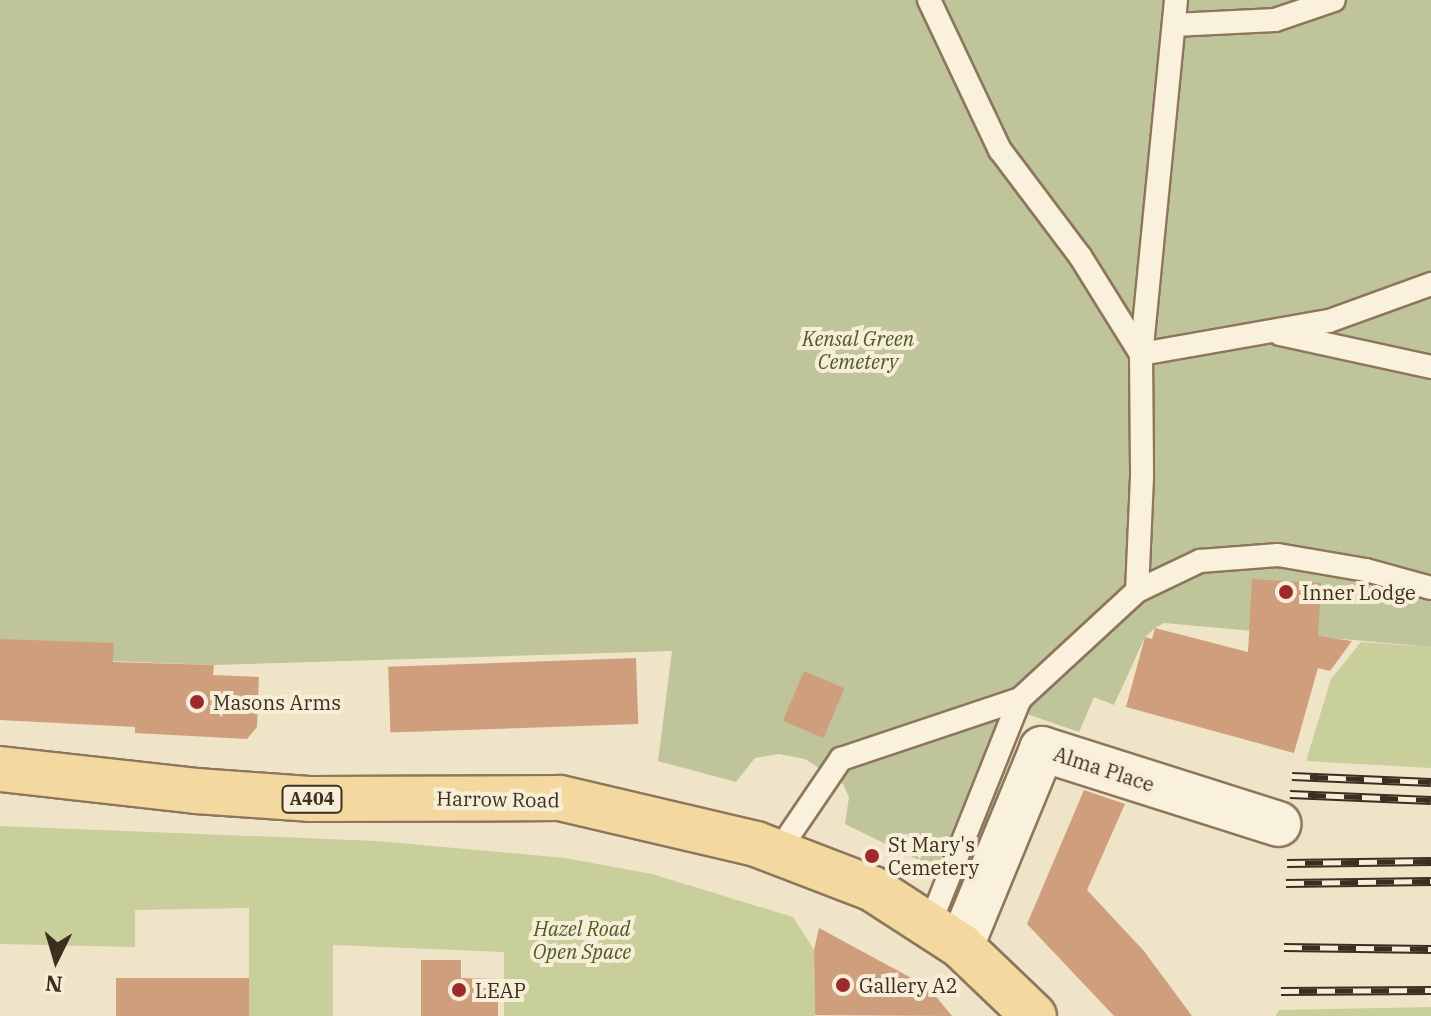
<!DOCTYPE html>
<style>
body{margin:0}
#map{position:relative;width:1431px;height:1016px;overflow:hidden;background:#f0e4c8;font-family:"IBM Plex Serif",serif}
div>[style]{position:absolute}
[style*='--x']{left:calc(var(--x)*1px);top:calc(var(--y)*1px);width:calc(var(--w)*1px);rotate:calc(var(--a)*1deg)}
.green>*{inset:0;background:#c9cf9b}
.cemetery>*{inset:0;background:#bfc49a}
.building>*{inset:0;background:#cf9f7d;transform-origin:0 0}
.roads{filter:drop-shadow(2px 0 #8d765c) drop-shadow(-2px 0 #8d765c) drop-shadow(0 2px #8d765c) drop-shadow(0 -2px #8d765c)}
.lane>*{height:22px;margin:-11px;padding:0 11px;transform-origin:11px;border-radius:11px;background:#faf1dc}
.street>*{height:44px;margin:-22px;padding:0 22px;transform-origin:22px;border-radius:22px;background:#faf1dc}
.primary>*{height:44px;margin:-22px;padding:0 22px;transform-origin:22px;border-radius:22px;background:#f3d9a0}
.rail>*{height:9px;margin-top:-4.5px;transform-origin:0;background:repeating-linear-gradient(90deg,#f7eed8 0 18px,#3d2e20 0 36px);box-sizing:border-box;border-block:2px solid #3d2e20}
.dots>*{width:22px;height:22px;translate:-50% -50%;box-sizing:border-box;border:4px solid #f7eed8;border-radius:50%}
span{translate:-50% -50%;white-space:nowrap;text-align:center;line-height:1.15;-webkit-text-stroke:8px #f7eed8;paint-order:stroke}
.shield-label span{padding:2px 6px;background:#f7eed8;border:2px solid;border-radius:6px;-webkit-text-stroke-width:0}
.shield-label{font-size:18px;color:#3d2e20;font-weight:700}
.park-label{font-size:20px;color:#4d5a26;font-style:italic}
.poi-label{font-size:20px;color:#3d2e20}
.left{translate:0 -50%;text-align:left}
.street-label{font-size:20px;color:#3d2e20}
.north{position:absolute;left:16px;top:920px;width:80px;height:80px;-webkit-text-stroke:6px #f7eed8;paint-order:stroke;rotate:185deg;font-size:22px;font-weight:700;line-height:32px;text-align:center;color:#3d2e20}
.north::after{content:'';display:block;margin:auto;width:28px;height:36px;background:#3d2e20;clip-path:polygon(50% 0,100% 100%,50% 72%,0 100%)}
</style>
<div id="map">
<div class="green">
<div style="clip-path:polygon(1361px 642px,1431px 647px,1431px 768px,1306px 761px,1331px 679px)"></div>
<div style="clip-path:polygon(0 826px,377px 841px,565px 858px,652px 874px,793px 917px,814px 950px,815px 1016px,504px 1016px,504px 952px,333px 945px,333px 1016px,249px 1016px,249px 908px,135px 910px,135px 947px,0 944px)"></div>
<div style="clip-path:polygon(1431px 1007px,1431px 1016px,1276px 1016px,1279px 1010px)"></div>
</div>
<div class="cemetery">
<div style="clip-path:polygon(0 0,1431px 0,1431px 647px,1164px 623px,1155px 628px,1145px 637px,1114px 705px,1094px 697px,1079px 732px,1027px 714px,962px 886px,935px 868px,845px 824px,849px 797px,843px 784px,805px 759px,779px 754px,755px 758px,736px 782px,658px 761px,672px 651px,214px 665px,0 657px)"></div>
</div>
<div class="building">
<div style="clip-path:polygon(1252px 579px,1321px 583px,1318px 636px,1352px 641px,1330px 671px,1318px 668px,1294px 753px,1126px 707px,1145px 637px,1152px 639px,1155px 628px,1248px 652px)"></div>
<div style="clip-path:polygon(0 639px,114px 643px,113px 662px,214px 665px,213px 675px,259px 677px,257px 727px,247px 739px,135px 733px,135px 727px,0 720px)"></div>
<div style="left:636px;top:658px;width:66px;height:248px;rotate:88deg"></div>
<div style="left:804px;top:671px;width:44px;height:54px;rotate:23deg"></div>
<div style="clip-path:polygon(1084px 790px,1125px 804px,1087px 890px,1144px 951px,1192px 1016px,1114px 1016px,1027px 924px)"></div>
<div style="clip-path:polygon(819px 928px,928px 987px,952px 1016px,815px 1015px,814px 950px)"></div>
<div style="clip-path:polygon(421px 960px,461px 960px,461px 978px,498px 979px,498px 1016px,421px 1016px)"></div>
<div style="left:116px;top:978px;width:133px;height:38px"></div>
</div>
<div class="roads">
<div class="lane">
<div style="--x:929;--y:0;--w:166;--a:64.7"></div>
<div style="--x:1000;--y:150;--w:133;--a:53"></div>
<div style="--x:1080;--y:256;--w:115;--a:58.1"></div>
<div style="--x:1141;--y:354;--w:123;--a:89.5"></div>
<div style="--x:1142;--y:477;--w:114;--a:92.5"></div>
<div style="--x:1176;--y:0;--w:356;--a:95.6"></div>
<div style="--x:1141;--y:354;--w:191;--a:-10"></div>
<div style="--x:1329;--y:321;--w:109;--a:-19.9"></div>
<div style="--x:1174;--y:25;--w:101;--a:-2.8"></div>
<div style="--x:1275;--y:20;--w:62;--a:-18.7"></div>
<div style="--x:1280;--y:334;--w:155;--a:12.3"></div>
<div style="--x:777;--y:853;--w:114;--a:-55.8"></div>
<div style="--x:841;--y:759;--w:189;--a:-18.5"></div>
<div style="--x:1020;--y:699;--w:159;--a:-42.7"></div>
<div style="--x:1137;--y:591;--w:70;--a:-25.5"></div>
<div style="--x:1200;--y:561;--w:78;--a:-4.4"></div>
<div style="--x:1278;--y:555;--w:89;--a:9.7"></div>
<div style="--x:1366;--y:570;--w:67;--a:15.5"></div>
<div style="--x:929;--y:926;--w:245;--a:-68.2"></div>
</div>
<div class="street">
<div style="--x:961;--y:946;--w:213;--a:-67.6"></div>
<div style="--x:1042;--y:749;--w:248;--a:17.6"></div>
</div>
<div class="primary">
<div style="--x:0;--y:769;--w:197;--a:6.4"></div>
<div style="--x:196;--y:791;--w:113;--a:4"></div>
<div style="--x:309;--y:799;--w:251;--a:-0.2"></div>
<div style="--x:560;--y:798;--w:201;--a:13.2"></div>
<div style="--x:756;--y:844;--w:125;--a:21"></div>
<div style="--x:873;--y:889;--w:105;--a:32.9"></div>
<div style="--x:961;--y:946;--w:101;--a:43.8"></div>
</div>
</div>
<div class="rail">
<div style="--x:1292;--y:776;--w:139;--a:2.5"></div>
<div style="--x:1290;--y:794;--w:141;--a:2.4"></div>
<div style="--x:1287;--y:863;--w:144;--a:-0.8"></div>
<div style="--x:1286;--y:883;--w:145;--a:-0.8"></div>
<div style="--x:1284;--y:947;--w:147;--a:0.8"></div>
<div style="--x:1281;--y:991;--w:150;--a:-0.4"></div>
</div>
<div class="dots">
<div style="left:1286px;top:592px;background:#9e2a2b"></div>
<div style="left:197px;top:702px;background:#9e2a2b"></div>
<div style="left:872px;top:856px;background:#9e2a2b"></div>
<div style="left:843px;top:985px;background:#9e2a2b"></div>
<div style="left:459px;top:990px;background:#9e2a2b"></div>
</div>
<div class="shield-label">
<span style="left:312px;top:799px">A404</span>
</div>
<div class="park-label">
<span style="left:858px;top:350px">Kensal Green<br>Cemetery</span>
<span style="left:582px;top:940px">Hazel Road<br>Open Space</span>
</div>
<div class="poi-label">
<span class="left" style="left:1302px;top:592px">Inner Lodge</span>
<span class="left" style="left:213px;top:702px">Masons Arms</span>
<span class="left" style="left:888px;top:856px">St Mary's<br>Cemetery</span>
<span class="left" style="left:859px;top:985px">Gallery A2</span>
<span class="left" style="left:475px;top:990px">LEAP</span>
</div>
<div class="street-label">
<span style="left:1104px;top:769px;rotate:18deg">Alma Place</span>
<span style="left:498px;top:799px;rotate:1deg">Harrow Road</span>
</div>
<div class="north">N</div>
</div>
